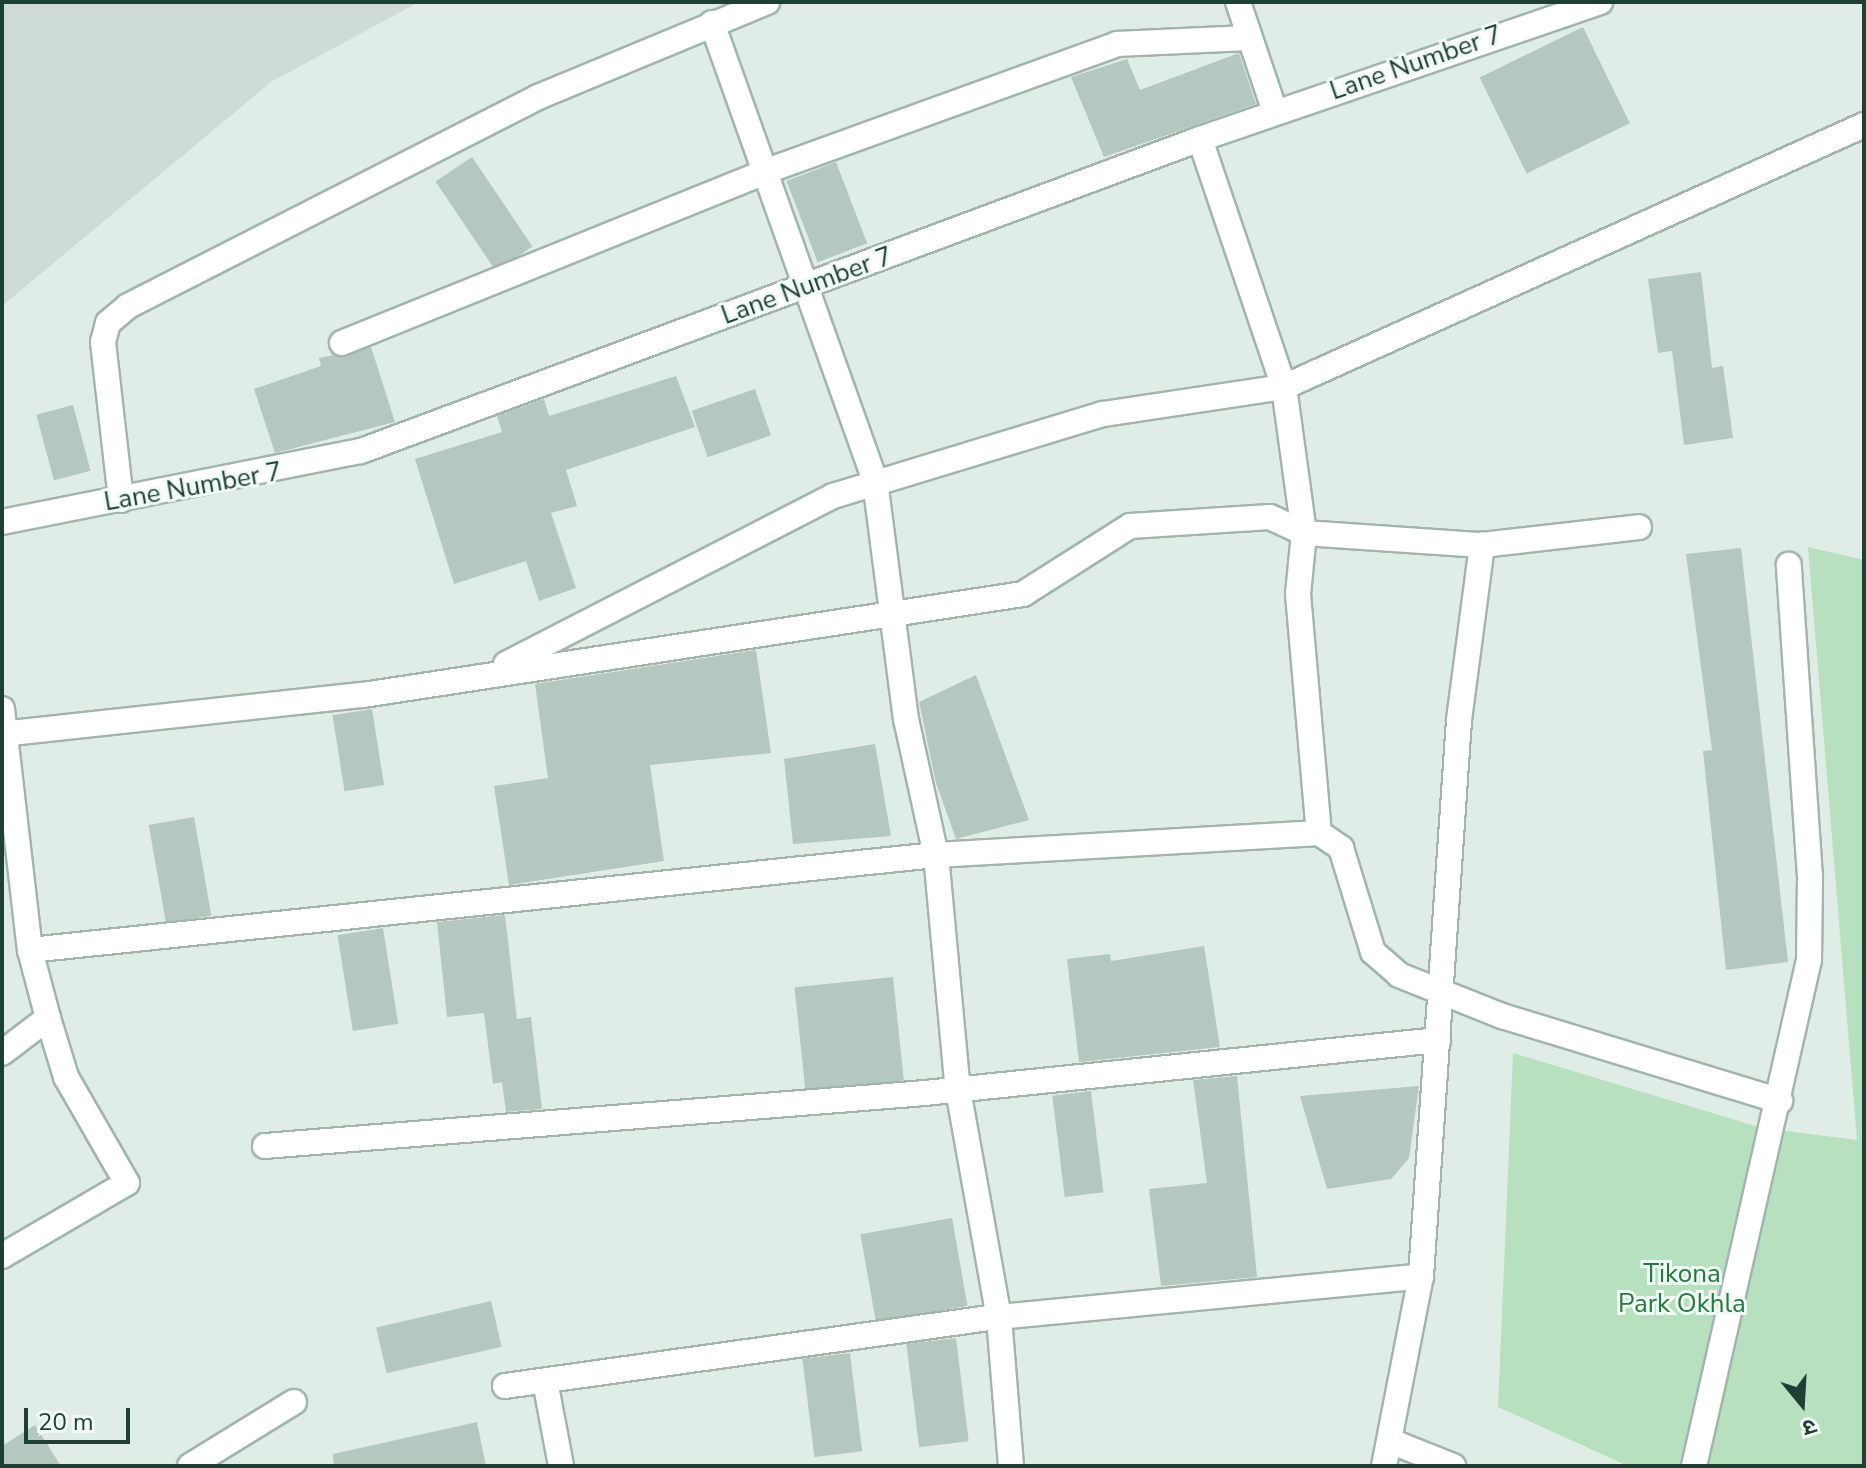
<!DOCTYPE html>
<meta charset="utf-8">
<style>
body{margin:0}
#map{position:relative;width:1866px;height:1468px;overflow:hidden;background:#e0ede6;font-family:"Nunito Sans","Noto Sans Devanagari",sans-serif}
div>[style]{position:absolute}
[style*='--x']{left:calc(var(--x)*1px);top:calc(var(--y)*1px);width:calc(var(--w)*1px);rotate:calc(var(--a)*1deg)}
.built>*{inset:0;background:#cedcd5}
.green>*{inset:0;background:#b6e0be}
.building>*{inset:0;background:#b5c8bf;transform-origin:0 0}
.roads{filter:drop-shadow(2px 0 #a2b5ad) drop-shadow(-2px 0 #a2b5ad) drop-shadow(0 2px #a2b5ad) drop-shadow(0 -2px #a2b5ad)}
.minor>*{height:24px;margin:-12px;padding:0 12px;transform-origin:12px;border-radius:12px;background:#fff}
span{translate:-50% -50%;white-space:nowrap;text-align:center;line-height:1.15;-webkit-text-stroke:6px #f0f9f4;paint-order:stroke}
.street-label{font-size:26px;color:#1e3f34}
.park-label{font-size:26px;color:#247a3f}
.frame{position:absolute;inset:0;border:4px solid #1e3f34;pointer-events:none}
.north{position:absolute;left:1762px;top:1364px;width:80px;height:80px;-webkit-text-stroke:6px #f0f9f4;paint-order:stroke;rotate:162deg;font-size:22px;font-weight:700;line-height:32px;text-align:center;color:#1e3f34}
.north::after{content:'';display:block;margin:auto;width:28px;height:36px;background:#1e3f34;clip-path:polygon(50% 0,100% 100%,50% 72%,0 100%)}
.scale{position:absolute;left:24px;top:1408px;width:106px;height:36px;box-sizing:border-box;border:4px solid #1e3f34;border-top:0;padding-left:10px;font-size:24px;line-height:28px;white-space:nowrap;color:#1e3f34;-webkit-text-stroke:6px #f0f9f4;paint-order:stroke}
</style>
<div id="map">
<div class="built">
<div style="clip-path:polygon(2px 2px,419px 2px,271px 82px,2px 306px)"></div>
</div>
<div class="green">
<div style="clip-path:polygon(1808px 547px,1864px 560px,1864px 1466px,1628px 1466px,1498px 1407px,1513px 1053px,1762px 1128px,1857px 1140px)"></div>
</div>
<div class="building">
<div style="left:1583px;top:27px;width:107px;height:115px;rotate:64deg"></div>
<div style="clip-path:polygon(1239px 53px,1256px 104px,1104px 157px,1071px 77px,1127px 59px,1140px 90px)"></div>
<div style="left:472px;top:157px;width:108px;height:44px;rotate:56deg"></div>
<div style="left:836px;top:162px;width:87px;height:53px;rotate:69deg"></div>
<div style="clip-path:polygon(1701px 272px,1712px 368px,1723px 366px,1733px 438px,1684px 445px,1672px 351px,1658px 353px,1648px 279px)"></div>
<div style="clip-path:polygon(371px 347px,395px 422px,275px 453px,254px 389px,321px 366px,319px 358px)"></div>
<div style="clip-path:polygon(676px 376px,695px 427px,566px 470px,577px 506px,551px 513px,576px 588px,539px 601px,526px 561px,454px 584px,415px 459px,502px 432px,497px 416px,544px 399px,549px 416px)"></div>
<div style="left:755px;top:389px;width:49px;height:67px;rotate:71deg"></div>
<div style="left:73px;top:405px;width:68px;height:38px;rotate:75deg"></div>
<div style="clip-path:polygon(1741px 548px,1788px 962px,1726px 970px,1703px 751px,1712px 750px,1686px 554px)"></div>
<div style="clip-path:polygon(756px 650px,771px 753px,650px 765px,664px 861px,509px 885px,494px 786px,548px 778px,535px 684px)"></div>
<div style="clip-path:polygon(976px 675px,1029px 820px,956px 839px,936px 783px,919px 702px)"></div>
<div style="left:372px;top:709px;width:77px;height:40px;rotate:81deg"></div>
<div style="clip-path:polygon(875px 744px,891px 836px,793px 844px,784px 759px)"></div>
<div style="left:194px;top:817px;width:100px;height:46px;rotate:80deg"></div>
<div style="clip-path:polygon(505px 915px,517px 1019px,531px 1017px,542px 1109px,506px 1112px,502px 1082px,493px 1084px,484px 1013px,447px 1017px,437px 922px)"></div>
<div style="left:383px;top:928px;width:97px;height:46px;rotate:81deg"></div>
<div style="clip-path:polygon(1204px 946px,1220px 1047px,1079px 1062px,1067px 959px,1110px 954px,1111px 961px)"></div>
<div style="left:893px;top:977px;width:104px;height:99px;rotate:84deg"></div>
<div style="clip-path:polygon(1237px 1076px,1257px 1277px,1161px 1286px,1149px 1189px,1207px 1183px,1193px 1080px)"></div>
<div style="clip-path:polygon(1419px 1086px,1409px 1158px,1391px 1179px,1327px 1189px,1300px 1096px)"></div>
<div style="left:1091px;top:1091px;width:102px;height:39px;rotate:83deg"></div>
<div style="left:952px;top:1218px;width:89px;height:93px;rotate:80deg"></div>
<div style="left:491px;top:1301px;width:47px;height:118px;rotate:77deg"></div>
<div style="left:956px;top:1338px;width:104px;height:50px;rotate:83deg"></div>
<div style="left:850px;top:1353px;width:99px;height:48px;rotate:83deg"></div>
<div style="clip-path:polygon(477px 1422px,486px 1466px,334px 1466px,333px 1454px)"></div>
<div style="clip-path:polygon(35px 1425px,61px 1466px,2px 1466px,2px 1446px)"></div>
</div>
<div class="roads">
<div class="minor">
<div style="--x:1238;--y:2;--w:116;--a:71.4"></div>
<div style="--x:712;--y:23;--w:486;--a:70.4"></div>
<div style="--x:875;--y:481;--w:240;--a:82.6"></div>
<div style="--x:906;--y:719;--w:139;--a:77.6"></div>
<div style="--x:936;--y:855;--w:236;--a:84.7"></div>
<div style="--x:958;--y:1090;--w:231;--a:79.8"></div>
<div style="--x:999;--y:1317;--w:149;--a:85.4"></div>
<div style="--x:1200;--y:139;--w:262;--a:71.3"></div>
<div style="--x:1284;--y:387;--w:147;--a:82.2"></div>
<div style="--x:1304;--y:533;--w:61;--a:95.6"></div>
<div style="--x:1298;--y:594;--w:240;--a:85"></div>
<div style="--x:342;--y:343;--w:458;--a:-22"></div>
<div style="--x:767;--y:171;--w:372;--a:-19.9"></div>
<div style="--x:1117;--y:44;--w:130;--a:-2.6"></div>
<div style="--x:121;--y:500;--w:159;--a:-96.5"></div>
<div style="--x:103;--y:342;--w:20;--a:-75"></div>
<div style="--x:108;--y:323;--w:26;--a:-40"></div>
<div style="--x:128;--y:306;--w:460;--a:-27"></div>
<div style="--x:538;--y:97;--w:248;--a:-22.5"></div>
<div style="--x:2;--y:522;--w:366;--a:-11.2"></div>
<div style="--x:361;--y:451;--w:895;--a:-20.4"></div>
<div style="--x:1200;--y:139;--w:423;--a:-18.9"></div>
<div style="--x:506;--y:664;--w:368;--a:-27.2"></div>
<div style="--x:833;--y:496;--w:282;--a:-16.9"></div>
<div style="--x:1103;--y:414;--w:183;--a:-8.5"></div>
<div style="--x:1284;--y:387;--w:636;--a:-24.31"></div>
<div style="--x:2;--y:709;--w:243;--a:83.4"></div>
<div style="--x:30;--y:950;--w:70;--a:75.2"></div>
<div style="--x:48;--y:1018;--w:62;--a:73"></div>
<div style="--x:66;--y:1077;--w:122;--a:60.1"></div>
<div style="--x:127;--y:1183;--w:145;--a:149.7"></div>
<div style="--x:2;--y:734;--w:363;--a:-6.2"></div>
<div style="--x:363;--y:695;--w:668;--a:-8.7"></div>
<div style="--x:1023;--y:594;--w:127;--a:-32.4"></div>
<div style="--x:1130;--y:526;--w:140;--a:-3.7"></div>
<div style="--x:1270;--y:517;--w:38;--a:25"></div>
<div style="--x:1304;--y:533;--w:178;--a:3.9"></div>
<div style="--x:1482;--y:545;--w:158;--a:-6.5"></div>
<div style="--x:30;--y:950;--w:911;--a:-5.99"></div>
<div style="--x:936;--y:855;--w:384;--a:-3.3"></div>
<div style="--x:1319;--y:833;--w:27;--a:34"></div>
<div style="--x:1341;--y:848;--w:109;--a:72.9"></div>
<div style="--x:1373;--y:952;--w:35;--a:41"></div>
<div style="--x:1399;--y:975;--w:111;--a:21.7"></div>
<div style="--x:1502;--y:1016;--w:291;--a:17"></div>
<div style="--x:2;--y:1053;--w:58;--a:-37.3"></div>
<div style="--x:265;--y:1146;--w:662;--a:-4.59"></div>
<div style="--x:925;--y:1093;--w:516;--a:-5.9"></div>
<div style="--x:545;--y:1381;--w:86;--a:79.3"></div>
<div style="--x:505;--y:1386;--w:499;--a:-8"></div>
<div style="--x:999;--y:1317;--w:424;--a:-5.5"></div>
<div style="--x:1390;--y:1441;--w:68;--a:21.6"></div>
<div style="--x:190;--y:1466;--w:122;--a:-31.6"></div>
<div style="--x:1384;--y:1466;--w:194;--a:-79"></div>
<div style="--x:1421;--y:1276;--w:557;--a:-86.09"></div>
<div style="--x:1459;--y:720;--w:177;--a:-82.5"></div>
<div style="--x:1694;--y:1466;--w:519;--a:-77.2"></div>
<div style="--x:1809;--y:960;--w:83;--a:-89.3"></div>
<div style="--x:1810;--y:877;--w:313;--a:-93.9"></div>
</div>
</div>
<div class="street-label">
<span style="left:1416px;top:63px;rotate:-19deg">Lane Number 7</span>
<span style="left:807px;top:286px;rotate:-20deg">Lane Number 7</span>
<span style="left:193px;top:487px;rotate:-10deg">Lane Number 7</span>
</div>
<div class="park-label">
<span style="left:1682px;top:1289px">Tikona<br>Park Okhla</span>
</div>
<div class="frame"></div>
<div class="north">उ</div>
<div class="scale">20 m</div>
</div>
